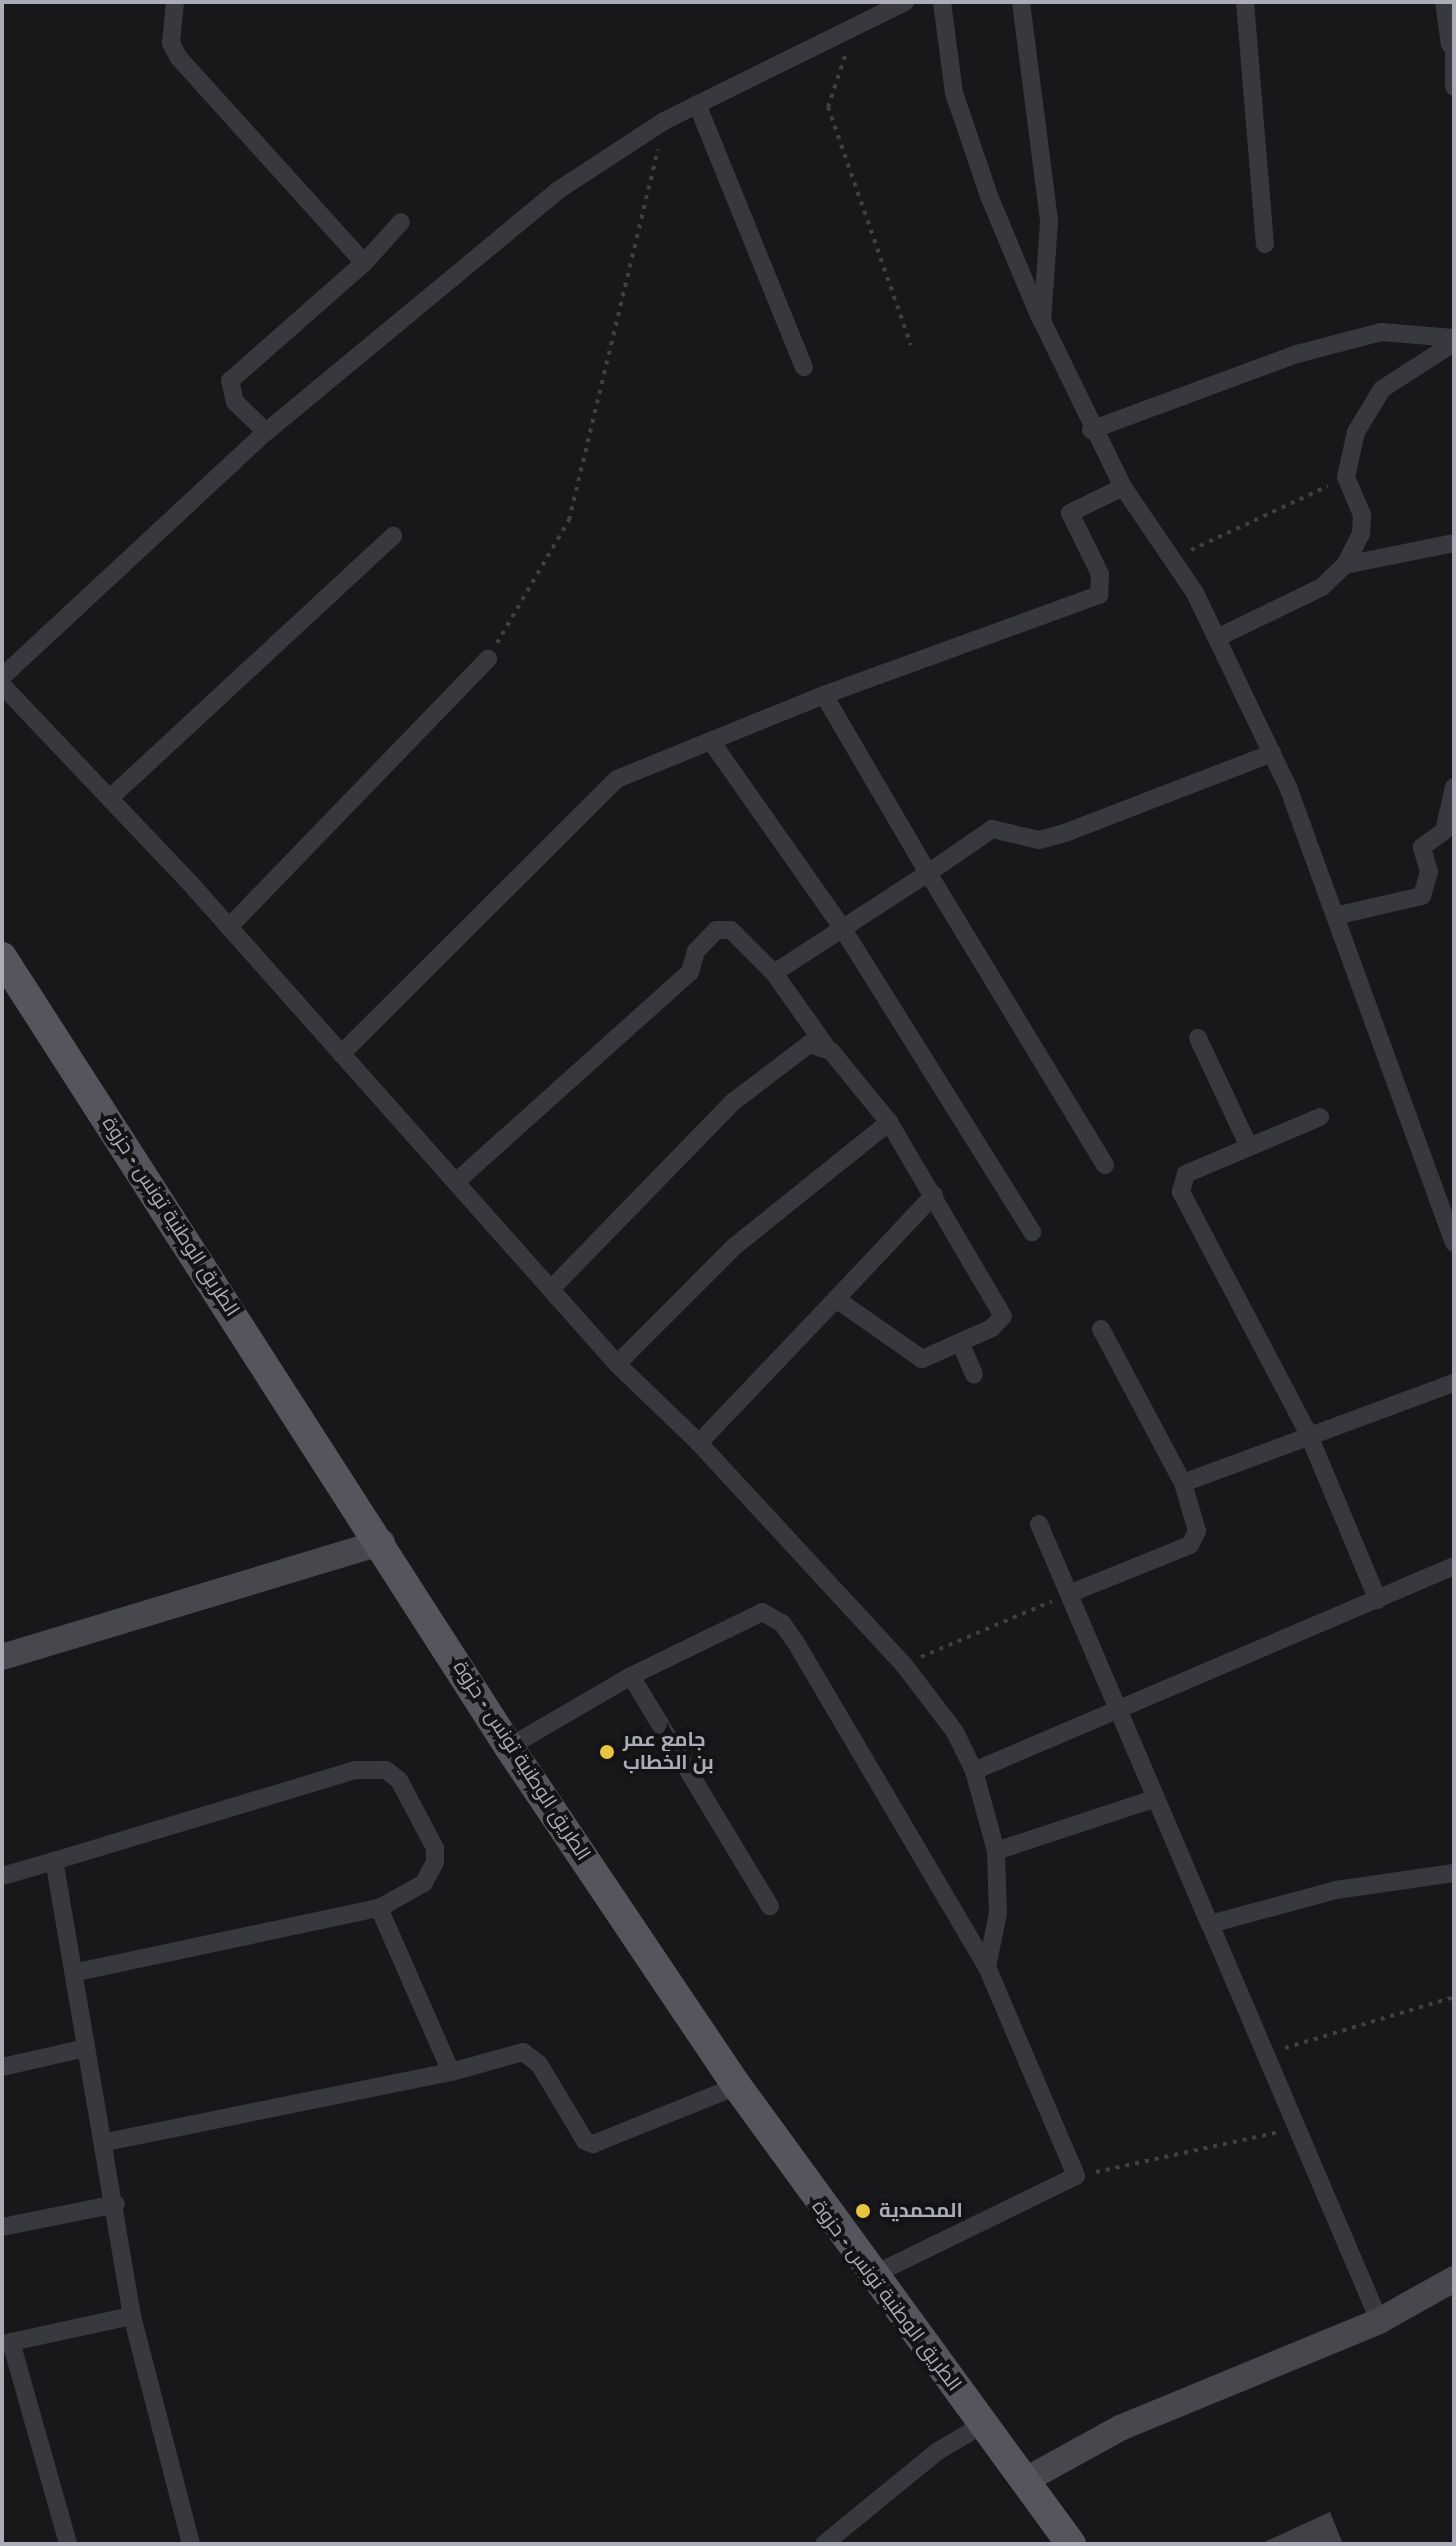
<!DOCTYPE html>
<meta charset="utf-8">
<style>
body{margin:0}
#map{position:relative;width:1456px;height:2546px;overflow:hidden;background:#181719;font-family:"Varela Round",Cairo,sans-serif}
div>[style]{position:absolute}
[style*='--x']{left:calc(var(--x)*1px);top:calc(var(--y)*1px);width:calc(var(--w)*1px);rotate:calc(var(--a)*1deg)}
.building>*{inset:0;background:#424246}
.path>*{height:4px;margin-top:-2px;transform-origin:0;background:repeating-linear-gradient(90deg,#3f3f45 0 4px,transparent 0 10px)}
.street>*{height:18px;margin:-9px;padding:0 9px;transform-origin:9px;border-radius:9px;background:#38393e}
.secondary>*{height:26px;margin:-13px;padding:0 13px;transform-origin:13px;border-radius:13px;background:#47474e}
.primary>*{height:30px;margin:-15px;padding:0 15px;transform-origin:15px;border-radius:15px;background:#55555d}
.dots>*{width:22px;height:22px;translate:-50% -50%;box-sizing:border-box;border:4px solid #131214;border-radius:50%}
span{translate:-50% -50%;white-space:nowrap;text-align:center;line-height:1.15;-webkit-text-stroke:8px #131214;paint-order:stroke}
.street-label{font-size:20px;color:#aaadb8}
.poi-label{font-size:20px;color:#aaadb8;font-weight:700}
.left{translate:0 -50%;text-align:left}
.frame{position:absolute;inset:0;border:4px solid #aaadb8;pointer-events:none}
</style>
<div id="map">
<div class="building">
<div style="clip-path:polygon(1330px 2512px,1343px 2544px,1260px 2544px)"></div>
</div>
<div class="path">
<div style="--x:845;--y:56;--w:54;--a:108.4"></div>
<div style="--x:828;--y:107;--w:252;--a:70.8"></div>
<div style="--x:1191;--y:550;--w:151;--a:-25"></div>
<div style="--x:497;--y:643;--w:143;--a:-59.7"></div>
<div style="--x:569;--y:520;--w:381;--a:-76.5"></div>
<div style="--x:921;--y:1657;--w:142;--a:-23.1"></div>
<div style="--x:1285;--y:2048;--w:177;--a:-16.8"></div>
<div style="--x:1096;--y:2172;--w:187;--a:-12.3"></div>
</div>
<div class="street">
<div style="--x:175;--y:2;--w:41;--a:95.6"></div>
<div style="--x:171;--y:43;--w:17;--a:62"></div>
<div style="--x:179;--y:58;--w:276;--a:47.9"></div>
<div style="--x:942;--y:2;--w:92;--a:82.5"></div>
<div style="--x:954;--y:93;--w:109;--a:71.2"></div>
<div style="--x:989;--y:196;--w:132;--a:67.3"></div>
<div style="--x:1021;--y:2;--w:222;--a:82.7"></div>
<div style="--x:1049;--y:222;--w:99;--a:94"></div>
<div style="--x:1042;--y:321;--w:185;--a:64"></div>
<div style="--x:1123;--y:487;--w:128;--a:55.8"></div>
<div style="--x:1195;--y:593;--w:215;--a:64.4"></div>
<div style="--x:1288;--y:787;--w:485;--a:70"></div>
<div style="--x:1245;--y:2;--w:243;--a:85.3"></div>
<div style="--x:1444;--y:2;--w:43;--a:82.1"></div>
<div style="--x:1454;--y:44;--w:43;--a:90"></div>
<div style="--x:697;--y:104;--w:284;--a:67.9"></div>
<div style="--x:1091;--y:430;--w:220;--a:-20.3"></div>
<div style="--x:1297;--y:354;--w:87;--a:-14.7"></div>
<div style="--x:1381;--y:332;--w:73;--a:4.7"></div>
<div style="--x:266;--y:432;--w:378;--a:-39.6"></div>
<div style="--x:557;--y:191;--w:128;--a:-33.2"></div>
<div style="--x:664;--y:121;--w:269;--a:-26.3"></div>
<div style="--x:1345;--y:565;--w:111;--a:-11.4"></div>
<div style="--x:1219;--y:637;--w:114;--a:-25.9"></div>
<div style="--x:1322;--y:587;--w:32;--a:-44"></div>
<div style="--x:1345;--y:565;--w:35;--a:-63"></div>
<div style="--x:1361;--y:534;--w:19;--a:-87"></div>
<div style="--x:1362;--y:515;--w:41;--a:-112.8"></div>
<div style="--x:1346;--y:477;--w:46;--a:-77.5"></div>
<div style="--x:1356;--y:432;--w:50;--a:-58.8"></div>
<div style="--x:1382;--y:389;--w:85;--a:-32.6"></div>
<div style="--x:2;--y:677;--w:360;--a:-42.9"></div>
<div style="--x:266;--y:432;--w:43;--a:-135.9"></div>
<div style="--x:235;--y:402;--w:22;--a:-103"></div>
<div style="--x:230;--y:381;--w:179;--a:-41.4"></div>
<div style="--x:364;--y:263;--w:55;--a:-47.9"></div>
<div style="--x:2;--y:685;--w:273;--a:46.5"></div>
<div style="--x:190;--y:883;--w:643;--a:48.4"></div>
<div style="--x:617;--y:1364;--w:114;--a:43.9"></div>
<div style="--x:699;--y:1443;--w:302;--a:47.3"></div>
<div style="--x:904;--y:1665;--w:84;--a:52.7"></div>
<div style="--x:955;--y:1732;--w:43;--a:64"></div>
<div style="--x:974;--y:1771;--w:83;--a:74.6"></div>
<div style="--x:996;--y:1851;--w:62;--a:88.2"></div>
<div style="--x:998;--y:1913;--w:55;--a:101.5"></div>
<div style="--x:987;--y:1967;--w:227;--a:66.9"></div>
<div style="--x:1076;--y:2176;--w:226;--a:154"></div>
<div style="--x:713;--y:744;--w:223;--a:54.9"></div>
<div style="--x:841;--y:926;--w:361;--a:58"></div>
<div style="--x:110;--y:798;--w:386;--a:-42.8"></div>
<div style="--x:1339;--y:915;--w:85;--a:-12.9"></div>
<div style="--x:1422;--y:896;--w:25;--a:-74"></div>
<div style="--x:1429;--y:872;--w:26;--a:-106"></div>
<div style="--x:1422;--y:847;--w:27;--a:-36"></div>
<div style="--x:1444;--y:831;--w:45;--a:-77.2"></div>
<div style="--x:229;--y:927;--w:373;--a:-46"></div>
<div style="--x:774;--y:973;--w:88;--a:54.7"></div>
<div style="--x:1198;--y:1038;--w:120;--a:64.9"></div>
<div style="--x:341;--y:1054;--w:390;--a:-44.9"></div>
<div style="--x:617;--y:779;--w:223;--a:-22.1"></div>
<div style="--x:824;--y:695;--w:293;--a:-20"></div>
<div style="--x:1099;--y:595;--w:21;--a:-87"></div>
<div style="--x:1100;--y:574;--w:68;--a:-116.2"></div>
<div style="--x:1070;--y:513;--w:59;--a:-26.1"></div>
<div style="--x:1320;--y:1117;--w:146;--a:157"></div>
<div style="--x:1186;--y:1174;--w:19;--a:106"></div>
<div style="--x:1181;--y:1192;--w:272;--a:62.2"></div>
<div style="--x:1308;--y:1433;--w:181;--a:67.3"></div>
<div style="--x:1105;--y:1165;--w:341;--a:-121.2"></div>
<div style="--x:928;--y:873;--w:78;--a:-34.5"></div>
<div style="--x:992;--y:829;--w:48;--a:13.2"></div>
<div style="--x:1039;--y:840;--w:27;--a:-15"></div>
<div style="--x:1065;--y:833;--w:222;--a:-21.1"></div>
<div style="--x:457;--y:1181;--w:313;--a:-41.9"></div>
<div style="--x:690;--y:972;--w:22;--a:-74"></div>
<div style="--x:696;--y:951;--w:29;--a:-46"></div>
<div style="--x:716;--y:930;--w:15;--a:0"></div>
<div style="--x:731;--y:930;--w:61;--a:45"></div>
<div style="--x:774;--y:973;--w:184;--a:-33"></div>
<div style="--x:928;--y:873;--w:206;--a:-120.3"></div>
<div style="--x:552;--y:1288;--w:260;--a:-45.8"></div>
<div style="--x:733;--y:1102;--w:96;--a:-37.3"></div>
<div style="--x:809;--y:1044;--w:23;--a:18"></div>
<div style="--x:831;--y:1051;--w:92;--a:50.8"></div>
<div style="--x:889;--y:1122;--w:225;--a:59.6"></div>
<div style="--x:1003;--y:1316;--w:16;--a:133"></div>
<div style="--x:992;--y:1328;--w:77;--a:156.1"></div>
<div style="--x:922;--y:1359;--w:105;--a:-145.1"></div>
<div style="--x:836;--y:1299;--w:199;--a:133.6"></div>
<div style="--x:836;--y:1299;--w:143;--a:-46.7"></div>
<div style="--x:1101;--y:1329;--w:174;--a:62"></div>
<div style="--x:961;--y:1344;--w:33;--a:67"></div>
<div style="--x:617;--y:1364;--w:167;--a:-45"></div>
<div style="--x:735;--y:1246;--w:198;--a:-38.8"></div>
<div style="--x:1039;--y:1524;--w:435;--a:66.9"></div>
<div style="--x:1210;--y:1924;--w:131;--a:-15.1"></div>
<div style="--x:1336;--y:1890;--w:119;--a:-8.2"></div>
<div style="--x:1071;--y:1593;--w:128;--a:-22"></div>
<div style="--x:1190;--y:1545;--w:16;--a:-63"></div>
<div style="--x:1197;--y:1531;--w:50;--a:-106.3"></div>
<div style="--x:1183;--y:1483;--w:289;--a:-20.3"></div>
<div style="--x:631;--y:1676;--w:269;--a:58.9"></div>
<div style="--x:509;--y:1747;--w:141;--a:-30.2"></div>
<div style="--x:631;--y:1676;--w:146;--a:-26"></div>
<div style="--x:762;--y:1612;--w:23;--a:29"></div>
<div style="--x:782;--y:1623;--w:24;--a:55"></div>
<div style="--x:796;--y:1643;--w:376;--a:59.5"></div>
<div style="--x:974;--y:1771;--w:522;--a:-23.13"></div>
<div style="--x:996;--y:1851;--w:165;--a:-18.3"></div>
<div style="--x:2;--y:1876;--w:54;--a:-16.1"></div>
<div style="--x:1210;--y:1924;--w:431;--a:66.9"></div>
<div style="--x:77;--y:1972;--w:309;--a:-12"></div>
<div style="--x:2;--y:2067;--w:86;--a:-12.7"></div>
<div style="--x:106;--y:2142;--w:352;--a:-11.5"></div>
<div style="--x:2;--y:2227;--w:116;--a:-11.4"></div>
<div style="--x:132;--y:2316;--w:462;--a:-99.7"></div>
<div style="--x:54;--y:1861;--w:315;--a:-16.8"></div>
<div style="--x:356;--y:1770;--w:30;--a:0"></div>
<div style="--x:386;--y:1770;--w:16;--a:38"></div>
<div style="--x:399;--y:1780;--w:77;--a:62.1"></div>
<div style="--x:435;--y:1848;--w:14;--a:90"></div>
<div style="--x:435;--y:1862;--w:24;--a:118"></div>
<div style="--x:424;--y:1883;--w:51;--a:150.9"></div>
<div style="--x:379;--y:1908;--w:179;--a:66.3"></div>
<div style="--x:451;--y:2072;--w:75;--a:-15.5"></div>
<div style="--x:523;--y:2052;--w:20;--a:37"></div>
<div style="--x:539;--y:2064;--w:90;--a:59.1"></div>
<div style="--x:585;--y:2141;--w:9;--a:21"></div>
<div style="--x:593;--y:2144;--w:155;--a:-21.9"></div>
<div style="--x:11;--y:2342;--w:210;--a:74.2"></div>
<div style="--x:2;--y:2344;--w:133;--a:-12.2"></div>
<div style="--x:132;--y:2316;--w:236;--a:75.5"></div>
<div style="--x:824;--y:2544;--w:147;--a:-39.2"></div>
<div style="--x:938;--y:2451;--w:51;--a:-30.6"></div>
</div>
<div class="secondary">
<div style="--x:2;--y:1657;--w:397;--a:-16.8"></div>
<div style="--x:1024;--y:2481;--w:110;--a:-28.9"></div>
<div style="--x:1120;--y:2428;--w:280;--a:-22.4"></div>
<div style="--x:1379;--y:2321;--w:86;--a:-29.2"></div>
</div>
<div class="primary">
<div style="--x:2;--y:957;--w:939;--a:57.31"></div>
<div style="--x:509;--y:1747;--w:409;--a:56.1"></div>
<div style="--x:737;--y:2086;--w:567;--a:53.9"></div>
</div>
<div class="dots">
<div style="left:607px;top:1752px;background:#e8c540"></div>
<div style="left:863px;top:2211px;background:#e8c540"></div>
</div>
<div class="street-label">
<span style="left:170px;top:1217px;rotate:57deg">الطريق الوطنية تونس - حزوة</span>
<span style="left:521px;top:1761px;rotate:57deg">الطريق الوطنية تونس - حزوة</span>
<span style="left:886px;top:2296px;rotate:53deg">الطريق الوطنية تونس - حزوة</span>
</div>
<div class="poi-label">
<span class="left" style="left:623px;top:1752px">جامع عمر<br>بن الخطاب</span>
<span class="left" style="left:879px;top:2211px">المحمدية</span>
</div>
<div class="frame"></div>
</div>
